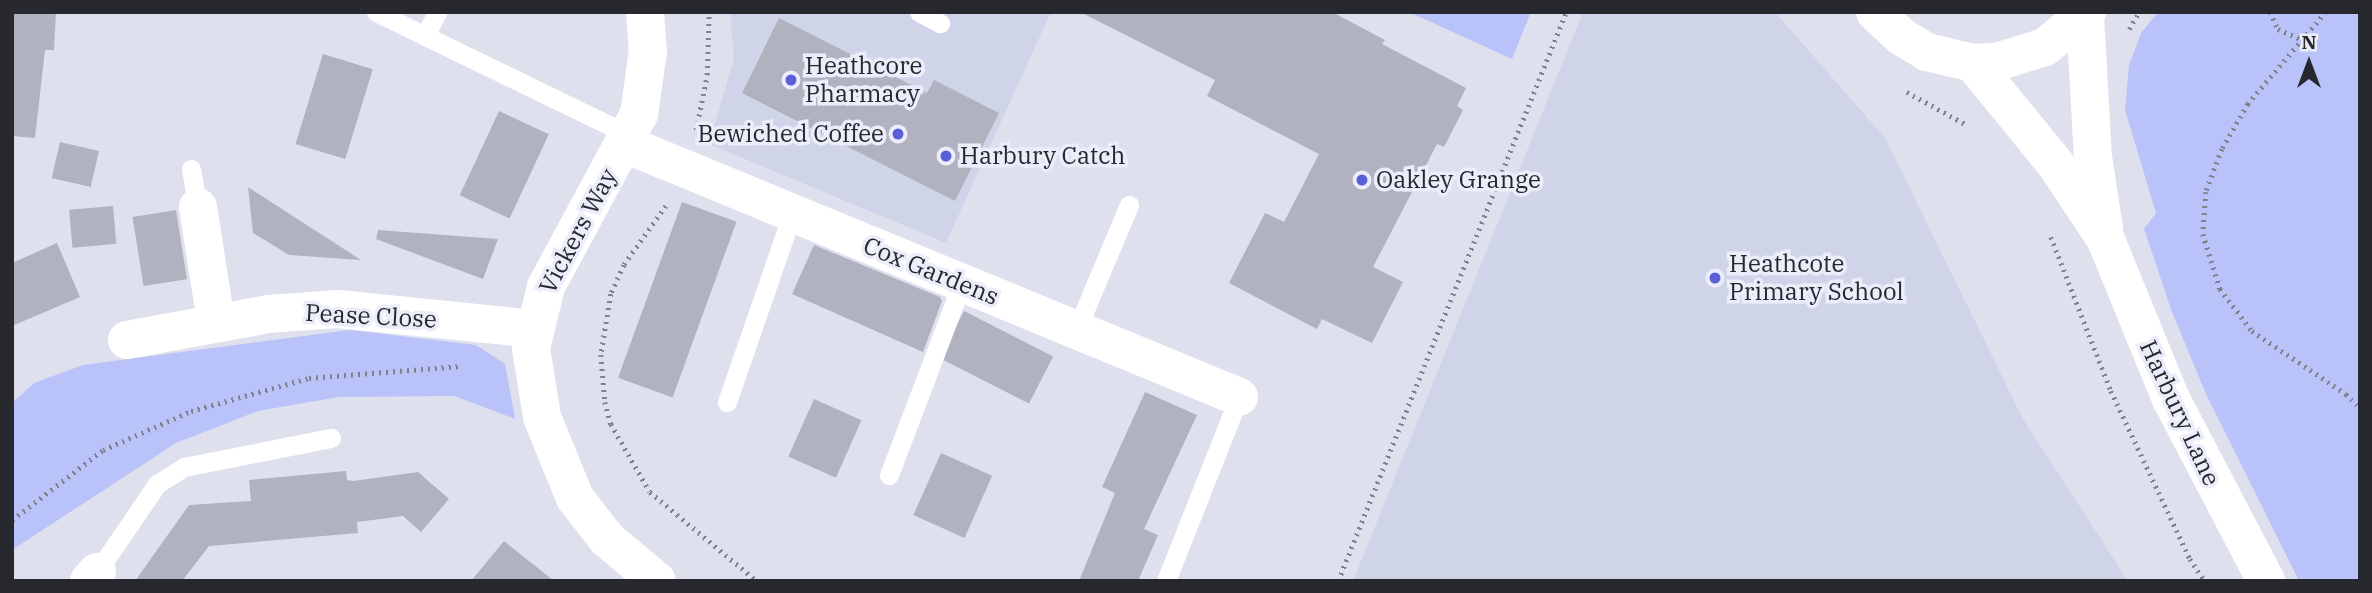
<!DOCTYPE html>
<style>
body{margin:0}
#map{position:relative;width:2372px;height:593px;overflow:hidden;background:#dee0ee;font-family:"IBM Plex Serif",serif}
div>[style]{position:absolute}
[style*='--x']{left:calc(var(--x)*1px);top:calc(var(--y)*1px);width:calc(var(--w)*1px);rotate:calc(var(--a)*1deg)}
.built>*{inset:0;background:#d0d4e8}
.green>*{inset:0;background:#b9c3f9}
.building>*{inset:0;background:#b0b2bf;transform-origin:0 0}
.path>*{height:4.5px;margin-top:-2.25px;transform-origin:0;background:repeating-linear-gradient(90deg,#80828b 0 2px,transparent 0 7px)}
.lane>*{height:19px;margin:-9.5px;padding:0 9.5px;transform-origin:9.5px;border-radius:9.5px;background:#fff}
.street>*{height:38px;margin:-19px;padding:0 19px;transform-origin:19px;border-radius:19px;background:#fff}
.secondary>*{height:38px;margin:-19px;padding:0 19px;transform-origin:19px;border-radius:19px;background:#fff}
.dots>*{width:19px;height:19px;translate:-50% -50%;box-sizing:border-box;border:4px solid #ebedfb;border-radius:50%}
span{translate:-50% -50%;white-space:nowrap;text-align:center;line-height:1.15;-webkit-text-stroke:7px #ebedfb;paint-order:stroke}
.poi-label{font-size:24px;color:#27282d}
.left{translate:0 -50%;text-align:left}
.right{translate:-100% -50%;text-align:right}
.street-label{font-size:24px;color:#27282d}
.frame{position:absolute;inset:0;border:14px solid #27282d;pointer-events:none}
.north{position:absolute;left:2274px;top:28px;width:70px;height:70px;-webkit-text-stroke:5px #ebedfb;paint-order:stroke;rotate:0deg;font-size:19px;font-weight:700;line-height:28px;text-align:center;color:#27282d}
.north::after{content:'';display:block;margin:auto;width:24px;height:32px;background:#27282d;clip-path:polygon(50% 0,100% 100%,50% 72%,0 100%)}
</style>
<div id="map">
<div class="built">
<div style="clip-path:polygon(730px 12px,1051px 12px,946px 243px,709px 144px,734px 59px)"></div>
<div style="clip-path:polygon(1583px 12px,1775px 12px,1885px 138px,2023px 419px,2128px 581px,1353px 581px)"></div>
</div>
<div class="green">
<div style="clip-path:polygon(1409px 12px,1531px 12px,1512px 59px)"></div>
<div style="clip-path:polygon(2158px 12px,2360px 12px,2360px 581px,2299px 581px,2206px 394px,2172px 312px,2144px 229px,2156px 213px,2125px 110px,2129px 65px,2141px 33px)"></div>
<div style="clip-path:polygon(350px 330px,476px 345px,505px 364px,515px 419px,454px 396px,339px 397px,258px 411px,176px 443px,12px 550px,12px 403px,34px 383px,83px 365px)"></div>
</div>
<div class="building">
<div style="clip-path:polygon(12px 12px,56px 12px,54px 50px,45px 50px,35px 138px,12px 136px)"></div>
<div style="clip-path:polygon(1080px 12px,1332px 12px,1385px 40px,1382px 44px,1466px 88px,1457px 106px,1463px 110px,1444px 147px,1437px 144px,1373px 267px,1403px 282px,1372px 343px,1322px 319px,1317px 329px,1229px 283px,1265px 213px,1284px 222px,1319px 154px,1207px 96px,1215px 80px)"></div>
<div style="clip-path:polygon(779px 18px,927px 93px,934px 80px,999px 113px,955px 201px,742px 93px)"></div>
<div style="left:323px;top:54px;width:52px;height:94px;rotate:17deg"></div>
<div style="left:499px;top:111px;width:55px;height:93px;rotate:25deg"></div>
<div style="left:60px;top:142px;width:40px;height:37px;rotate:13deg"></div>
<div style="clip-path:polygon(248px 187px,361px 260px,289px 255px,253px 233px)"></div>
<div style="left:682px;top:202px;width:58px;height:187px;rotate:20deg"></div>
<div style="left:113px;top:206px;width:38px;height:44px;rotate:85deg"></div>
<div style="left:176px;top:210px;width:70px;height:44px;rotate:81deg"></div>
<div style="clip-path:polygon(378px 230px,498px 239px,483px 279px,376px 239px)"></div>
<div style="clip-path:polygon(57px 243px,80px 297px,12px 326px,12px 263px)"></div>
<div style="clip-path:polygon(814px 245px,940px 297px,942px 301px,923px 352px,792px 294px)"></div>
<div style="left:964px;top:311px;width:100px;height:53px;rotate:27deg"></div>
<div style="clip-path:polygon(1145px 392px,1197px 415px,1144px 529px,1158px 535px,1138px 581px,1079px 581px,1115px 493px,1102px 487px)"></div>
<div style="left:814px;top:399px;width:52px;height:63px;rotate:24deg"></div>
<div style="left:941px;top:453px;width:56px;height:68px;rotate:24deg"></div>
<div style="clip-path:polygon(346px 471px,347px 480px,353px 481px,418px 472px,449px 499px,421px 532px,403px 516px,357px 522px,358px 533px,209px 546px,182px 581px,135px 581px,189px 505px,251px 501px,249px 480px)"></div>
<div style="clip-path:polygon(504px 541px,554px 581px,471px 581px)"></div>
</div>
<div class="path">
<div style="--x:2270;--y:12;--w:19;--a:65"></div>
<div style="--x:2278;--y:29;--w:24;--a:24"></div>
<div style="--x:2326;--y:12;--w:121;--a:130.3"></div>
<div style="--x:2248;--y:104;--w:52;--a:120"></div>
<div style="--x:2222;--y:149;--w:46;--a:110.4"></div>
<div style="--x:2206;--y:192;--w:42;--a:94.1"></div>
<div style="--x:2203;--y:234;--w:58;--a:72.8"></div>
<div style="--x:2220;--y:289;--w:53;--a:52.7"></div>
<div style="--x:2252;--y:331;--w:113;--a:33.8"></div>
<div style="--x:2346;--y:394;--w:20;--a:45"></div>
<div style="--x:2129;--y:29;--w:20;--a:-60"></div>
<div style="--x:1907;--y:92;--w:68;--a:28.8"></div>
<div style="--x:696;--y:130;--w:56;--a:-78.7"></div>
<div style="--x:707;--y:75;--w:63;--a:-88.2"></div>
<div style="--x:666;--y:206;--w:72;--a:125.4"></div>
<div style="--x:624;--y:265;--w:32;--a:114"></div>
<div style="--x:611;--y:294;--w:62;--a:99.3"></div>
<div style="--x:601;--y:355;--w:47;--a:85.1"></div>
<div style="--x:605;--y:402;--w:23;--a:75"></div>
<div style="--x:611;--y:424;--w:78;--a:60.2"></div>
<div style="--x:650;--y:492;--w:139;--a:39.8"></div>
<div style="--x:2051;--y:237;--w:165;--a:68.7"></div>
<div style="--x:2111;--y:391;--w:186;--a:64.8"></div>
<div style="--x:2190;--y:559;--w:27;--a:56"></div>
<div style="--x:12;--y:520;--w:115;--a:-37.6"></div>
<div style="--x:103;--y:450;--w:96;--a:-23.9"></div>
<div style="--x:191;--y:411;--w:123;--a:-15.6"></div>
<div style="--x:309;--y:378;--w:152;--a:-4.5"></div>
<div style="--x:1338;--y:581;--w:613;--a:-68.16"></div>
</div>
<div class="lane">
<div style="--x:376;--y:12;--w:281;--a:25.9"></div>
<div style="--x:919;--y:12;--w:24;--a:28"></div>
<div style="--x:425;--y:36;--w:27;--a:-63"></div>
<div style="--x:191;--y:169;--w:39;--a:80"></div>
<div style="--x:1076;--y:331;--w:137;--a:-67.2"></div>
<div style="--x:727;--y:402;--w:199;--a:-70.9"></div>
<div style="--x:889;--y:475;--w:205;--a:-69.2"></div>
<div style="--x:97;--y:572;--w:107;--a:-55.7"></div>
<div style="--x:157;--y:484;--w:32;--a:-32"></div>
<div style="--x:184;--y:467;--w:150;--a:-11.2"></div>
<div style="--x:1166;--y:581;--w:198;--a:-68.4"></div>
</div>
<div class="street">
<div style="--x:645;--y:12;--w:39;--a:86"></div>
<div style="--x:648;--y:51;--w:64;--a:98.1"></div>
<div style="--x:639;--y:114;--w:196;--a:118.3"></div>
<div style="--x:546;--y:287;--w:63;--a:103.8"></div>
<div style="--x:531;--y:348;--w:70;--a:80.9"></div>
<div style="--x:542;--y:417;--w:87;--a:67.8"></div>
<div style="--x:575;--y:498;--w:52;--a:52"></div>
<div style="--x:607;--y:539;--w:65;--a:40"></div>
<div style="--x:625;--y:144;--w:664;--a:22.39"></div>
<div style="--x:198;--y:207;--w:116;--a:81.1"></div>
<div style="--x:127;--y:340;--w:143;--a:-10.4"></div>
<div style="--x:268;--y:314;--w:70;--a:-4.1"></div>
<div style="--x:338;--y:309;--w:197;--a:5.8"></div>
<div style="--x:89;--y:581;--w:12;--a:-48"></div>
</div>
<div class="secondary">
<div style="--x:1875;--y:12;--w:37;--a:43"></div>
<div style="--x:1902;--y:37;--w:29;--a:31"></div>
<div style="--x:1927;--y:52;--w:47;--a:13.4"></div>
<div style="--x:1973;--y:63;--w:27;--a:-4"></div>
<div style="--x:2000;--y:61;--w:47;--a:-17.3"></div>
<div style="--x:2045;--y:47;--w:55;--a:-39.8"></div>
<div style="--x:2085;--y:16;--w:141;--a:86.8"></div>
<div style="--x:2093;--y:157;--w:72;--a:81.2"></div>
<div style="--x:1973;--y:63;--w:133;--a:50.8"></div>
<div style="--x:2057;--y:166;--w:89;--a:56.5"></div>
<div style="--x:2106;--y:240;--w:172;--a:67.8"></div>
<div style="--x:2171;--y:399;--w:205;--a:62.4"></div>
</div>
<div class="dots">
<div style="left:791px;top:80px;background:#5b5fd7"></div>
<div style="left:898px;top:134px;background:#5b5fd7"></div>
<div style="left:946px;top:156px;background:#5b5fd7"></div>
<div style="left:1362px;top:180px;background:#5b5fd7"></div>
<div style="left:1715px;top:278px;background:#5b5fd7"></div>
</div>
<div class="poi-label">
<span class="left" style="left:805px;top:80px">Heathcore<br>Pharmacy</span>
<span class="right" style="left:884px;top:134px">Bewiched Coffee</span>
<span class="left" style="left:960px;top:156px">Harbury Catch</span>
<span class="left" style="left:1376px;top:180px">Oakley Grange</span>
<span class="left" style="left:1729px;top:278px">Heathcote<br>Primary School</span>
</div>
<div class="street-label">
<span style="left:578px;top:231px;rotate:-62deg">Vickers Way</span>
<span style="left:931px;top:271px;rotate:22deg">Cox Gardens</span>
<span style="left:371px;top:316px;rotate:3deg">Pease Close</span>
<span style="left:2180px;top:413px;rotate:65deg">Harbury Lane</span>
</div>
<div class="frame"></div>
<div class="north">N</div>
</div>
